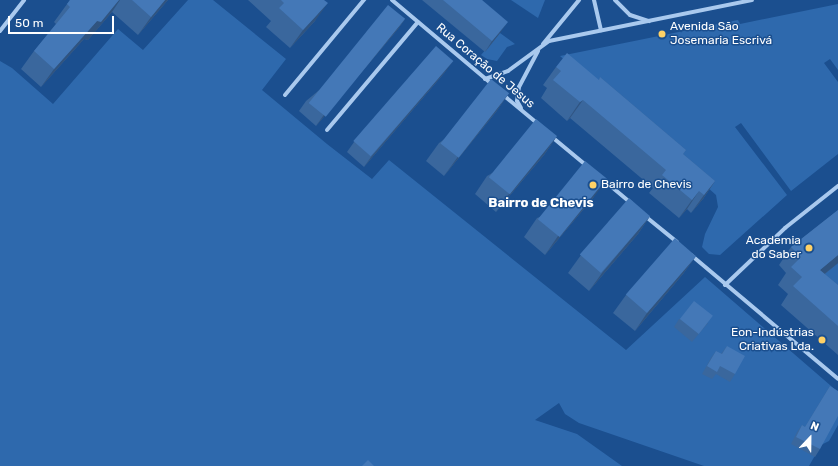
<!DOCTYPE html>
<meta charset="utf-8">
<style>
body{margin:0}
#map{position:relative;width:838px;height:466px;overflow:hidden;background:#1b4f8f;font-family:Rubik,sans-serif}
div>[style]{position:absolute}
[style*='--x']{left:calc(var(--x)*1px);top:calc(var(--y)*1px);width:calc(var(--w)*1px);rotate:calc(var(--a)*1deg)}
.green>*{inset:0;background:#2e69ad}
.minor>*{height:4px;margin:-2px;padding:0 2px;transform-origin:2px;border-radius:2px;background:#a9c9ee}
.wall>*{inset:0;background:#3a679d}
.shaded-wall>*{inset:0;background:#305480}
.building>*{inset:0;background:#4478b7;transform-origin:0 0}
.dots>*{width:11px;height:11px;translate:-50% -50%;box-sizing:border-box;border:2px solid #1b4f8f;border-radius:50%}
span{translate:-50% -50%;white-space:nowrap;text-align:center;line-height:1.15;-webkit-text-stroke:3px #1b4f8f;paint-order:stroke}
.poi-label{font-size:12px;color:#fff}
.left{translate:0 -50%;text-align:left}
.right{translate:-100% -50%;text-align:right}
.street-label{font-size:12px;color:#fff}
.neighbourhood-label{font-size:13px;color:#fff;font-weight:700}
.north{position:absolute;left:790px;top:418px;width:40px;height:40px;-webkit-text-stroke:3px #1b4f8f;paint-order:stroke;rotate:22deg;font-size:11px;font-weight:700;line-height:16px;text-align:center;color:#fff}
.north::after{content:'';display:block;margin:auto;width:14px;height:18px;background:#fff;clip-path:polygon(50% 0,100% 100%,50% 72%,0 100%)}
.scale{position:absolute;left:8px;top:16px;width:106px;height:18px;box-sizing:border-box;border:2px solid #fff;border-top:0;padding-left:5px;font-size:12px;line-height:14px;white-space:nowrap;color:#fff;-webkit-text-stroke:3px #1b4f8f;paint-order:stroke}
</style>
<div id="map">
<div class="green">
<div style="clip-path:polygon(188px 0,213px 0,286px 59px,262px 90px,327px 144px,372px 179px,389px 160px,626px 350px,705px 277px,838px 392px,838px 425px,829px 441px,821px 445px,809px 466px,704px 466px,579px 423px,565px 414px,559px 403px,535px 420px,577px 434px,622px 466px,0 466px,0 61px,12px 68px,53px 104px,118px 29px,143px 50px)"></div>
<div style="clip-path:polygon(511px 0,545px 0,538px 18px)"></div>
<div style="clip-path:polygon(838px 4px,838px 70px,830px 59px,824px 63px,838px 82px,838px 154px,791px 191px,741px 123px,735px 127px,787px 195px,720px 255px,709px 254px,702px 247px,705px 234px,718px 207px,716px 195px,560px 56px,738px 20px,740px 24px)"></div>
<div style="clip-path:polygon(500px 33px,515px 44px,507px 47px,497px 61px,487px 59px,481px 55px)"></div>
<div style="clip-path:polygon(838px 263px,838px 314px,807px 288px)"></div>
</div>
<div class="minor">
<div style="--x:392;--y:0;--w:132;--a:40.1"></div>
<div style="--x:594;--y:0;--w:31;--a:77"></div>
<div style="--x:615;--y:0;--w:21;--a:45"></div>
<div style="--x:630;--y:15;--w:20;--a:18"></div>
<div style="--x:0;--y:31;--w:39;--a:-52"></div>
<div style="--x:543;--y:44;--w:57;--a:-50.7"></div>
<div style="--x:485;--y:79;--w:24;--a:-19"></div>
<div style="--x:508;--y:71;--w:51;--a:-36.2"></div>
<div style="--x:549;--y:41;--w:207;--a:-11.4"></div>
<div style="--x:502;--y:94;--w:47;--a:39.8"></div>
<div style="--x:285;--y:95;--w:124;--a:-50.3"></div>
<div style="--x:521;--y:108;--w:8;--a:-120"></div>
<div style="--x:517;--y:101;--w:14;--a:-82"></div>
<div style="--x:519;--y:87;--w:41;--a:-62.2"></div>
<div style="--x:327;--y:130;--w:141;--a:-49.9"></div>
<div style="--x:552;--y:137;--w:45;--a:39.6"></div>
<div style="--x:601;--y:178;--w:39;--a:40"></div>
<div style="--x:645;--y:216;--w:41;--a:39.1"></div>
<div style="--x:691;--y:255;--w:192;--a:40.1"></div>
<div style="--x:725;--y:285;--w:83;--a:-43.5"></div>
<div style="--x:785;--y:228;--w:68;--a:-38.4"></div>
</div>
<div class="wall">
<div style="clip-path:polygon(70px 0,168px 0,138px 35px,112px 12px,88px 40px,84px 39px,41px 87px,21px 69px,34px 51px,56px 24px,54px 22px)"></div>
<div style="clip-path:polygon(248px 0,324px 0,315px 21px,290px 48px,266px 27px,271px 21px)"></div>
<div style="clip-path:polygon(422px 0,482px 0,500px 33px,485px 52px)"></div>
<div style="clip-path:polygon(405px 19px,398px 29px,316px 126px,299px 111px,306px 101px)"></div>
<div style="clip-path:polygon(556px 67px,599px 80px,600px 77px,686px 150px,683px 154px,715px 181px,703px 199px,691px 213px,687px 209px,679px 218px,649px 193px,653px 188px,570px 118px,567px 121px,541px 98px,547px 88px,543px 85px)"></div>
<div style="clip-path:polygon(446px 71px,364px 167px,347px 152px,354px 142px)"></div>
<div style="clip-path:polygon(509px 93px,496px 112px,444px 176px,426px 161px,439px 143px)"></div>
<div style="clip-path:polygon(557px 136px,544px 155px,496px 212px,475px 194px,487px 176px)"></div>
<div style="clip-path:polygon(594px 197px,545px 255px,524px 237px,537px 218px)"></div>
<div style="clip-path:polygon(838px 210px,838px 263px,825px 274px,838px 285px,838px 355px,781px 305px,788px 294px,778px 285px,786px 273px,779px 265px,791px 247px)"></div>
<div style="clip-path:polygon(650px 216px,638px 234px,589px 291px,568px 273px,581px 255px)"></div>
<div style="clip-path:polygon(696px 256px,683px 274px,635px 331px,613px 313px,626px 295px)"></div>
<div style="clip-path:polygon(679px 319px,708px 323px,692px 342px,674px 327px)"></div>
<div style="clip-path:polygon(727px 346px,735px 374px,730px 382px,716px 374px,712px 379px,702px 374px,711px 358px,716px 351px,721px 354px)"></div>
<div style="clip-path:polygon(830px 386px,820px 449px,815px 457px,791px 444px,797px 432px,802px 425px,805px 427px,825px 394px)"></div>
</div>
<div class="shaded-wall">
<div style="clip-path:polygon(119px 0,120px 0,112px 12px,88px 40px,84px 39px,41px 87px,54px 69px,97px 21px)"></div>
<div style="clip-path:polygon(165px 0,168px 0,138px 35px,151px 17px)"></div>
<div style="clip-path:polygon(328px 3px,315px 21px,290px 48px,303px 30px)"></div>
<div style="clip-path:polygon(405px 19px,398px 29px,316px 126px,323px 116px)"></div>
<div style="clip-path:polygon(508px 22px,500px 33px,485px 52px,492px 41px)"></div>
<div style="clip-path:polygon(453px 61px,446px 71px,364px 167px,371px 157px)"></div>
<div style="clip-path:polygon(509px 93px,496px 112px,444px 176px,457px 158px)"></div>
<div style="clip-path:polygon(583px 100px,570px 118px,567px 121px,580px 102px)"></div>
<div style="clip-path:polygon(557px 136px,544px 155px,496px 212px,509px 194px)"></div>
<div style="clip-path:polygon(607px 179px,594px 197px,545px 255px,558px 236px)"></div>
<div style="clip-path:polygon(715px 181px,703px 199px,691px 213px,704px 195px)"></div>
<div style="clip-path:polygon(699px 191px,687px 209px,679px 218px,692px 200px)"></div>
<div style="clip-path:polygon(650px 216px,638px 234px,589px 291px,602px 273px)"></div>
<div style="clip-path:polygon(838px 255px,838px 263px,807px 288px,820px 270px)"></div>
<div style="clip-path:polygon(696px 256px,683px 274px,635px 331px,647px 313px)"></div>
</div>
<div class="building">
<div style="clip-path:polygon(70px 0,119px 0,101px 22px,97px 21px,54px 69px,34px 51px,70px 7px,67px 4px)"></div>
<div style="clip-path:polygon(132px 0,165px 0,151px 17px)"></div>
<div style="clip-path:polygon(281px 0,324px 0,328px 3px,303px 30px,279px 8px,284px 3px)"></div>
<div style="clip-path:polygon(443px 0,482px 0,508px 22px,492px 41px)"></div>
<div style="left:388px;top:5px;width:22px;height:126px;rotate:39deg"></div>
<div style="left:436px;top:46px;width:23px;height:126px;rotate:41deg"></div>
<div style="clip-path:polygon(567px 53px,599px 80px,600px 77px,686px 150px,683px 154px,715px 181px,704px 195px,699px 191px,692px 200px,662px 175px,666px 170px,583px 100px,580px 102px,553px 80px,561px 71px,556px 67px)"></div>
<div style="left:491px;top:79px;width:23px;height:82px;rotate:38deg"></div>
<div style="left:536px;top:119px;width:27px;height:75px;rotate:39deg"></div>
<div style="left:585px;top:161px;width:28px;height:75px;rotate:39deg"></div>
<div style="left:629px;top:198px;width:28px;height:75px;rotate:41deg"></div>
<div style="clip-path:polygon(838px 210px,838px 255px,820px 270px,838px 285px,838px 326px,793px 286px,802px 277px,791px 267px,801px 257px,791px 247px)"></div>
<div style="left:675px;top:238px;width:28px;height:75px;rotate:41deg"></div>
<div style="left:694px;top:301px;width:24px;height:23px;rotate:38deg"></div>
<div style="clip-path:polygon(727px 346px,745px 356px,735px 374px,720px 366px,717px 372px,707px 366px,716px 351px,722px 354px)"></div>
<div style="clip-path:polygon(830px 386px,838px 391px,838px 416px,820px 449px,796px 437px,802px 425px,805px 427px)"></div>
<div style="clip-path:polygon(368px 460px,374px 466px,362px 466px)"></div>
</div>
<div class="dots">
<div style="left:662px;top:34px;background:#ffd166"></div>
<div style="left:593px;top:185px;background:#ffd166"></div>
<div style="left:809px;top:248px;background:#ffd166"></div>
<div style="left:822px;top:340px;background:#ffd166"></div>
</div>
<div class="poi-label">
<span class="left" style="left:670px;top:34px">Avenida São<br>Josemaria Escrivá</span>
<span class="left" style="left:601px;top:185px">Bairro de Chevis</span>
<span class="right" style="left:801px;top:248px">Academia<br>do Saber</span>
<span class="right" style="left:814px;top:340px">Eon-Indústrias<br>Criativas Lda.</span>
</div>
<div class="street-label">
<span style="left:485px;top:66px;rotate:40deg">Rua Coração de Jesus</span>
</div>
<div class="neighbourhood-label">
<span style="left:541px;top:203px">Bairro de Chevis</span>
</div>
<div class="north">N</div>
<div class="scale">50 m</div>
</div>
